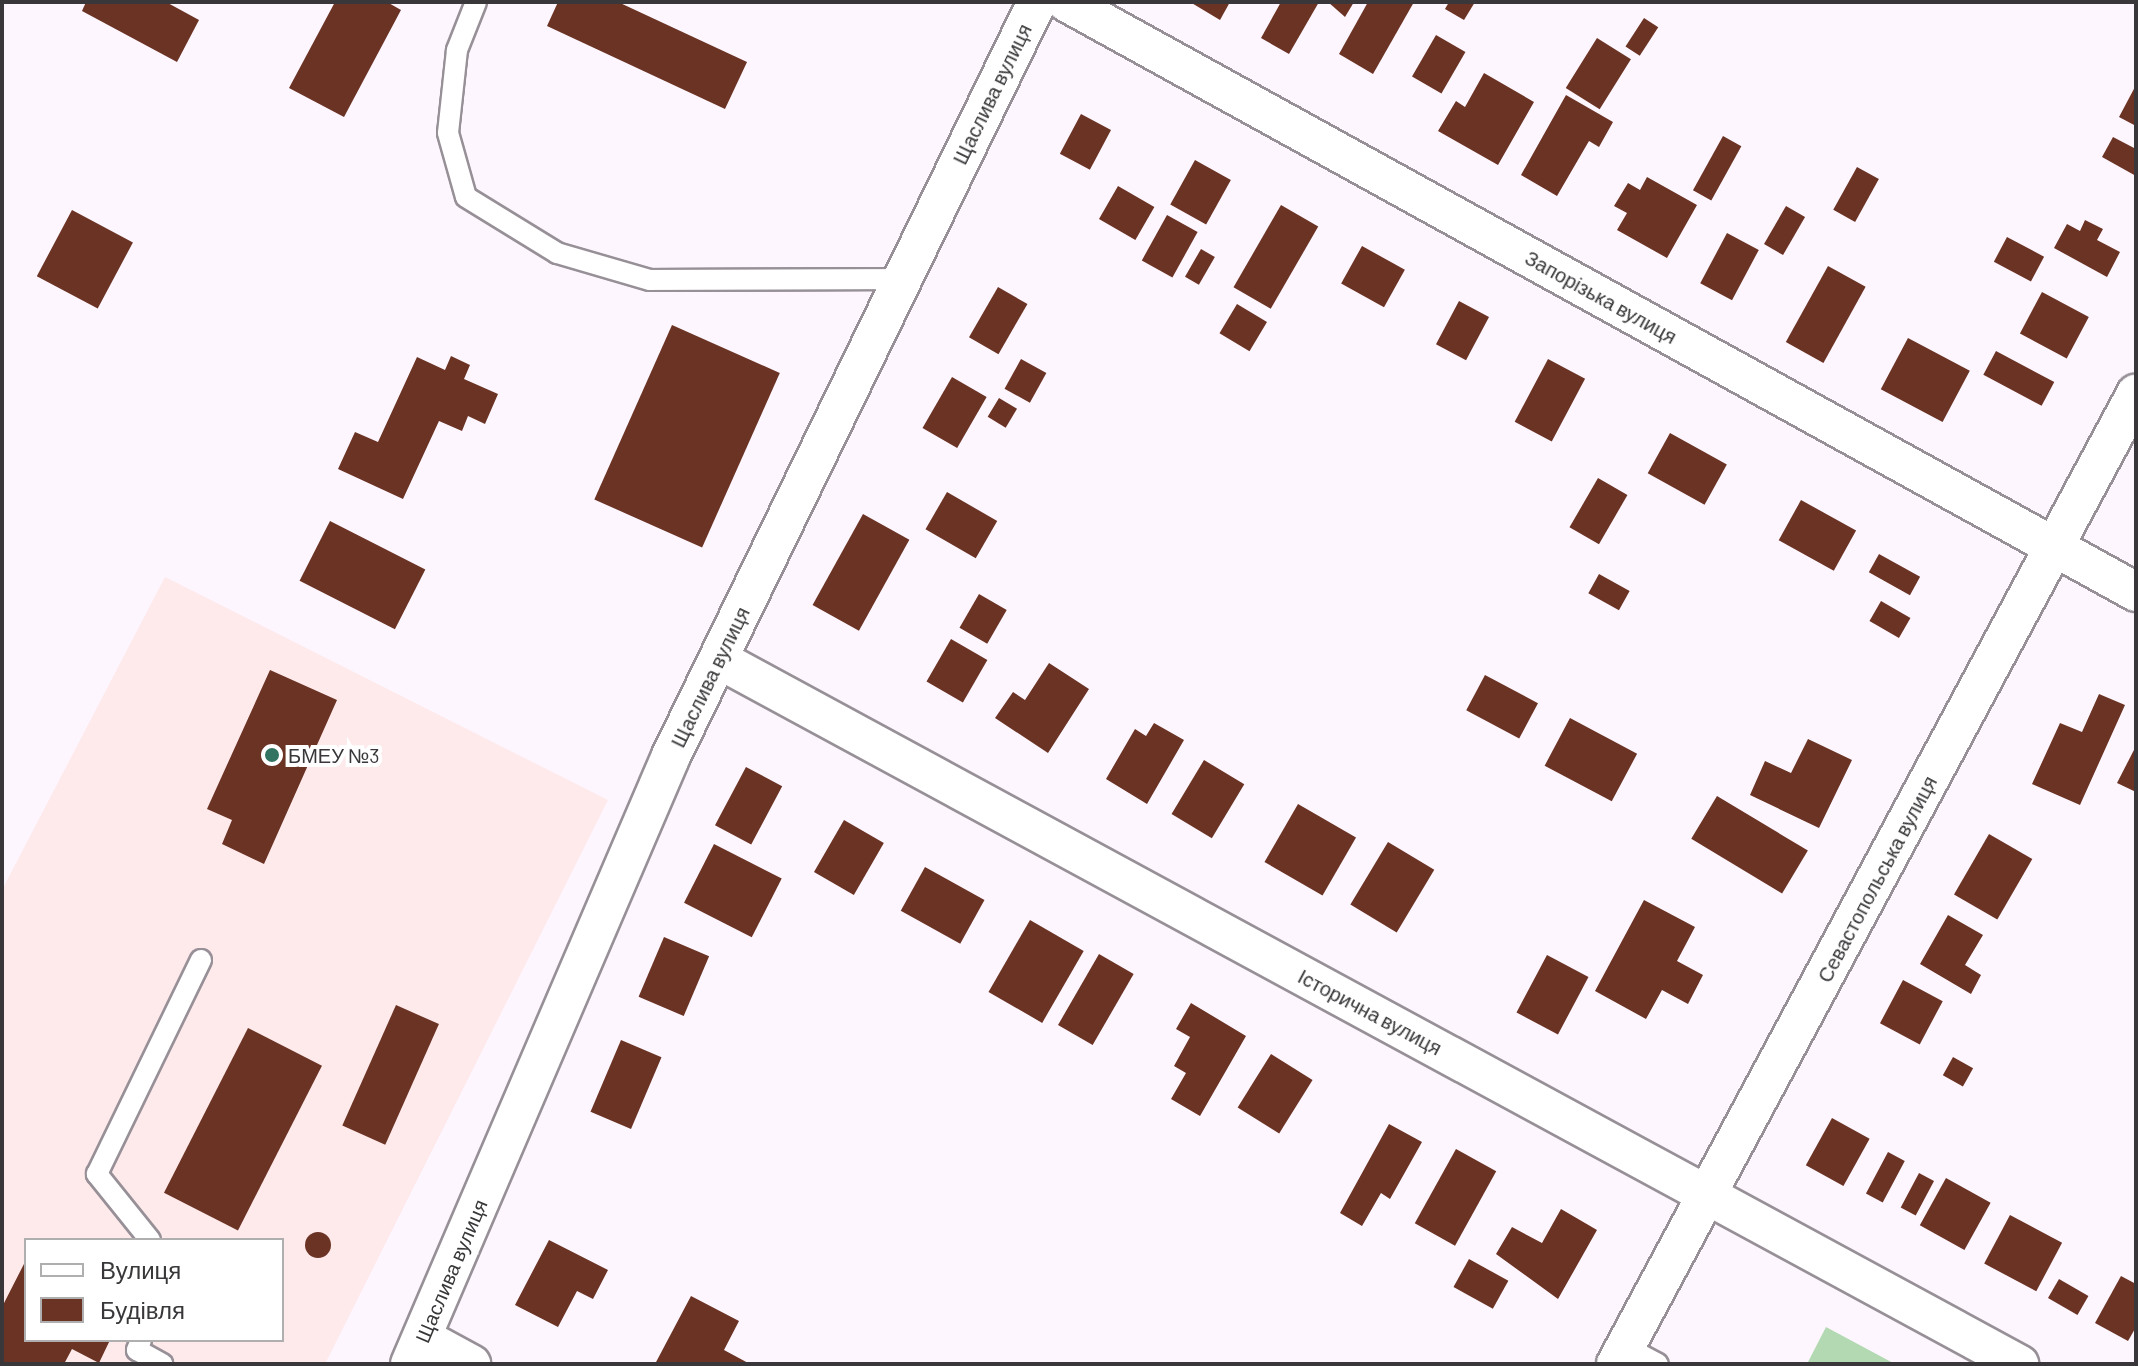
<!DOCTYPE html>
<meta charset="utf-8">
<style>
body{margin:0}
#map{position:relative;width:2138px;height:1366px;overflow:hidden;background:#fdf6fe;font-family:Barlow,sans-serif}
div>[style]{position:absolute}
[style*='--x']{left:calc(var(--x)*1px);top:calc(var(--y)*1px);width:calc(var(--w)*1px);rotate:calc(var(--a)*1deg)}
.commercial>*{inset:0;background:#fee9eb}
.green>*{inset:0;background:#b2d9b2}
.building>*{inset:0;background:#6b3324;transform-origin:0 0}
.round{border-radius:50%}
.roads{filter:drop-shadow(2px 0 #979097) drop-shadow(-2px 0 #979097) drop-shadow(0 2px #979097) drop-shadow(0 -2px #979097)}
.service>*{height:20px;margin:-10px;padding:0 10px;transform-origin:10px;border-radius:10px;background:#fff}
.minor>*{height:38px;margin:-19px;padding:0 19px;transform-origin:19px;border-radius:19px;background:#fff}
.dots>*{width:22px;height:22px;translate:-50% -50%;box-sizing:border-box;border:4px solid #fff;border-radius:50%}
span{translate:-50% -50%;white-space:nowrap;text-align:center;line-height:1.15;-webkit-text-stroke:8px #fff;paint-order:stroke}
.street-label{font-size:20px;color:#39373a}
.poi-label{font-size:20px;color:#39373a}
.left{translate:0 -50%;text-align:left}
.frame{position:absolute;inset:0;border:4px solid #39373a;pointer-events:none}
.legend{position:absolute;left:24px;top:1238px;width:260px;height:104px;box-sizing:border-box;background:#fff;border:2px solid #b0afb0;margin:0;padding:10px 14px;list-style:none;font-size:24px;color:#39373a}
.legend li{display:flex;align-items:center;gap:16px;height:40px}
.legend b{width:40px;border:2px solid #b0afb0}
</style>
<div id="map">
<div class="commercial">
<div style="clip-path:polygon(evenodd,165px 577px,608px 800px,325px 1364px,2px 1364px,2px 890px,165px 577px,26px 1240px,282px 1240px,282px 1340px,26px 1340px,26px 1240px)"></div>
</div>
<div class="green">
<div style="clip-path:polygon(1826px 1327px,1895px 1364px,1807px 1364px)"></div>
</div>
<div class="building">
<div style="clip-path:polygon(86px 2px,166px 2px,199px 20px,177px 62px,82px 11px)"></div>
<div style="clip-path:polygon(335px 2px,387px 2px,401px 10px,344px 117px,289px 88px)"></div>
<div style="clip-path:polygon(558px 2px,618px 2px,747px 62px,725px 109px,547px 26px)"></div>
<div style="clip-path:polygon(1190px 2px,1230px 2px,1220px 20px)"></div>
<div style="clip-path:polygon(1281px 2px,1319px 2px,1289px 54px,1261px 38px)"></div>
<div style="clip-path:polygon(1328px 2px,1354px 2px,1345px 17px)"></div>
<div style="clip-path:polygon(1368px 2px,1414px 2px,1373px 74px,1339px 54px)"></div>
<div style="clip-path:polygon(1449px 2px,1475px 2px,1464px 20px,1445px 9px)"></div>
<div style="left:1644px;top:18px;width:17px;height:34px;rotate:33deg"></div>
<div style="left:1436px;top:35px;width:34px;height:48px;rotate:30deg"></div>
<div style="left:1597px;top:38px;width:40px;height:59px;rotate:32deg"></div>
<div style="clip-path:polygon(1484px 73px,1534px 102px,1498px 165px,1438px 131px,1456px 101px,1465px 107px)"></div>
<div style="clip-path:polygon(2136px 85px,2136px 126px,2119px 117px)"></div>
<div style="clip-path:polygon(1566px 95px,1613px 122px,1599px 147px,1589px 141px,1557px 196px,1521px 175px)"></div>
<div style="left:1081px;top:114px;width:34px;height:45px;rotate:28deg"></div>
<div style="left:1723px;top:136px;width:21px;height:62px;rotate:29deg"></div>
<div style="clip-path:polygon(2113px 137px,2136px 149px,2136px 176px,2102px 157px)"></div>
<div style="left:1195px;top:160px;width:41px;height:51px;rotate:29deg"></div>
<div style="left:1857px;top:167px;width:25px;height:49px;rotate:29deg"></div>
<div style="clip-path:polygon(1647px 177px,1697px 205px,1667px 258px,1617px 230px,1627px 213px,1614px 206px,1628px 183px,1640px 190px)"></div>
<div style="left:1118px;top:186px;width:42px;height:38px;rotate:30deg"></div>
<div style="left:1281px;top:205px;width:43px;height:95px;rotate:30deg"></div>
<div style="left:1786px;top:206px;width:22px;height:44px;rotate:30deg"></div>
<div style="left:72px;top:210px;width:69px;height:75px;rotate:28deg"></div>
<div style="left:1167px;top:215px;width:35px;height:52px;rotate:29deg"></div>
<div style="clip-path:polygon(2085px 220px,2103px 229px,2097px 240px,2120px 252px,2107px 277px,2054px 248px,2067px 224px,2080px 231px)"></div>
<div style="left:1727px;top:233px;width:36px;height:57px;rotate:28deg"></div>
<div style="left:2007px;top:237px;width:42px;height:28px;rotate:28deg"></div>
<div style="left:1362px;top:246px;width:49px;height:43px;rotate:29deg"></div>
<div style="left:1201px;top:249px;width:16px;height:32px;rotate:30deg"></div>
<div style="left:1828px;top:266px;width:43px;height:87px;rotate:29deg"></div>
<div style="left:998px;top:287px;width:34px;height:58px;rotate:30deg"></div>
<div style="left:2042px;top:292px;width:53px;height:47px;rotate:28deg"></div>
<div style="left:1459px;top:301px;width:34px;height:49px;rotate:28deg"></div>
<div style="left:1237px;top:304px;width:35px;height:34px;rotate:31deg"></div>
<div style="left:672px;top:325px;width:118px;height:191px;rotate:24deg"></div>
<div style="left:1908px;top:338px;width:70px;height:58px;rotate:28deg"></div>
<div style="left:1996px;top:351px;width:66px;height:27px;rotate:28deg"></div>
<div style="clip-path:polygon(451px 356px,470px 365px,464px 379px,498px 394px,485px 424px,468px 416px,462px 431px,439px 421px,403px 499px,338px 469px,355px 432px,378px 442px,417px 357px,445px 370px)"></div>
<div style="left:1021px;top:359px;width:29px;height:34px;rotate:29deg"></div>
<div style="left:1548px;top:359px;width:42px;height:71px;rotate:28deg"></div>
<div style="left:952px;top:377px;width:40px;height:59px;rotate:30deg"></div>
<div style="left:999px;top:398px;width:21px;height:22px;rotate:31deg"></div>
<div style="left:1670px;top:433px;width:65px;height:46px;rotate:29deg"></div>
<div style="left:1598px;top:478px;width:34px;height:57px;rotate:30deg"></div>
<div style="left:947px;top:492px;width:58px;height:43px;rotate:30deg"></div>
<div style="left:1801px;top:500px;width:63px;height:46px;rotate:29deg"></div>
<div style="left:863px;top:514px;width:53px;height:104px;rotate:29deg"></div>
<div style="left:330px;top:521px;width:107px;height:67px;rotate:27deg"></div>
<div style="left:1879px;top:554px;width:47px;height:21px;rotate:29deg"></div>
<div style="left:1599px;top:574px;width:35px;height:22px;rotate:29deg"></div>
<div style="left:979px;top:594px;width:32px;height:39px;rotate:30deg"></div>
<div style="left:1881px;top:601px;width:34px;height:23px;rotate:30deg"></div>
<div style="left:951px;top:639px;width:42px;height:49px;rotate:30deg"></div>
<div style="clip-path:polygon(1049px 663px,1089px 689px,1048px 753px,995px 718px,1013px 692px,1025px 700px)"></div>
<div style="clip-path:polygon(270px 670px,337px 700px,264px 864px,222px 844px,232px 820px,207px 809px)"></div>
<div style="left:1485px;top:675px;width:60px;height:40px;rotate:28deg"></div>
<div style="clip-path:polygon(2099px 694px,2125px 705px,2080px 805px,2032px 784px,2060px 723px,2082px 732px)"></div>
<div style="left:1570px;top:718px;width:76px;height:54px;rotate:28deg"></div>
<div style="clip-path:polygon(1154px 723px,1184px 740px,1147px 804px,1106px 779px,1135px 729px,1146px 736px)"></div>
<div style="clip-path:polygon(1808px 739px,1852px 760px,1819px 828px,1750px 795px,1765px 761px,1791px 773px)"></div>
<div style="clip-path:polygon(2136px 746px,2136px 792px,2117px 783px)"></div>
<div style="left:1204px;top:760px;width:47px;height:63px;rotate:31deg"></div>
<div style="left:746px;top:767px;width:41px;height:66px;rotate:28deg"></div>
<div style="left:1717px;top:796px;width:106px;height:50px;rotate:31deg"></div>
<div style="left:1298px;top:804px;width:67px;height:67px;rotate:30deg"></div>
<div style="left:844px;top:820px;width:46px;height:60px;rotate:30deg"></div>
<div style="left:1989px;top:834px;width:50px;height:70px;rotate:30deg"></div>
<div style="left:1388px;top:842px;width:54px;height:73px;rotate:31deg"></div>
<div style="left:714px;top:844px;width:76px;height:66px;rotate:27deg"></div>
<div style="left:925px;top:867px;width:68px;height:50px;rotate:29deg"></div>
<div style="clip-path:polygon(1644px 900px,1695px 927px,1677px 961px,1703px 975px,1688px 1004px,1662px 990px,1646px 1019px,1595px 991px)"></div>
<div style="clip-path:polygon(1948px 915px,1983px 935px,1965px 965px,1981px 975px,1971px 994px,1920px 964px)"></div>
<div style="left:1030px;top:920px;width:62px;height:83px;rotate:30deg"></div>
<div style="left:664px;top:937px;width:49px;height:65px;rotate:23deg"></div>
<div style="left:1099px;top:954px;width:40px;height:82px;rotate:30deg"></div>
<div style="left:1547px;top:955px;width:47px;height:65px;rotate:28deg"></div>
<div style="left:1903px;top:980px;width:45px;height:49px;rotate:28deg"></div>
<div style="clip-path:polygon(1191px 1003px,1246px 1036px,1200px 1116px,1171px 1099px,1186px 1073px,1174px 1066px,1190px 1037px,1176px 1029px)"></div>
<div style="left:396px;top:1005px;width:47px;height:132px;rotate:24deg"></div>
<div style="left:248px;top:1028px;width:83px;height:185px;rotate:27deg"></div>
<div style="left:621px;top:1040px;width:44px;height:78px;rotate:23deg"></div>
<div style="left:1271px;top:1054px;width:49px;height:63px;rotate:32deg"></div>
<div style="left:1953px;top:1057px;width:23px;height:21px;rotate:29deg"></div>
<div style="left:1832px;top:1118px;width:43px;height:54px;rotate:29deg"></div>
<div style="clip-path:polygon(1389px 1124px,1422px 1142px,1390px 1199px,1381px 1193px,1362px 1226px,1340px 1213px)"></div>
<div style="left:1456px;top:1149px;width:46px;height:85px;rotate:29deg"></div>
<div style="left:1888px;top:1152px;width:19px;height:47px;rotate:28deg"></div>
<div style="left:1919px;top:1173px;width:17px;height:39px;rotate:28deg"></div>
<div style="left:1946px;top:1178px;width:51px;height:54px;rotate:29deg"></div>
<div style="clip-path:polygon(1561px 1209px,1597px 1230px,1558px 1299px,1496px 1254px,1512px 1227px,1542px 1243px)"></div>
<div style="left:2010px;top:1215px;width:59px;height:55px;rotate:28deg"></div>
<div class="round" style="left:305px;top:1232px;width:26px;height:26px"></div>
<div style="clip-path:polygon(549px 1240px,608px 1270px,593px 1299px,577px 1291px,558px 1327px,515px 1305px)"></div>
<div style="left:1469px;top:1259px;width:45px;height:32px;rotate:29deg"></div>
<div style="clip-path:polygon(26px 1260px,26px 1340px,110px 1340px,99px 1363px,72px 1349px,64px 1364px,2px 1364px,2px 1307px)"></div>
<div style="clip-path:polygon(2121px 1276px,2136px 1284px,2136px 1327px,2128px 1341px,2095px 1323px)"></div>
<div style="left:2059px;top:1279px;width:34px;height:22px;rotate:30deg"></div>
<div style="clip-path:polygon(691px 1296px,739px 1321px,724px 1350px,750px 1364px,655px 1364px)"></div>
</div>
<div class="roads">
<div class="service">
<div style="--x:476;--y:2;--w:52;--a:111.6"></div>
<div style="--x:457;--y:50;--w:83;--a:96.2"></div>
<div style="--x:448;--y:133;--w:66;--a:74.3"></div>
<div style="--x:466;--y:197;--w:107;--a:31.6"></div>
<div style="--x:557;--y:253;--w:97;--a:16.2"></div>
<div style="--x:650;--y:280;--w:253;--a:-0.2"></div>
<div style="--x:150;--y:1240;--w:85;--a:-128.8"></div>
<div style="--x:97;--y:1174;--w:238;--a:-64.1"></div>
<div style="--x:141;--y:1340;--w:11;--a:112"></div>
<div style="--x:137;--y:1350;--w:29;--a:29"></div>
<div style="--x:1626;--y:1347;--w:36;--a:28"></div>
</div>
<div class="minor">
<div style="--x:1066;--y:2;--w:1222;--a:28.87"></div>
<div style="--x:720;--y:660;--w:1478;--a:28.46"></div>
<div style="--x:423;--y:1338;--w:55;--a:28.4"></div>
<div style="--x:410;--y:1364;--w:662;--a:-66.77"></div>
<div style="--x:671;--y:756;--w:838;--a:-64.11"></div>
<div style="--x:1616;--y:1364;--w:1101;--a:-61.81"></div>
</div>
</div>
<div class="dots">
<div style="left:272px;top:755px;background:#327362"></div>
</div>
<div class="street-label">
<span style="left:992px;top:94px;rotate:-64deg">Щаслива вулиця</span>
<span style="left:1601px;top:297px;rotate:29deg">Запорізька вулиця</span>
<span style="left:710px;top:677px;rotate:-64deg">Щаслива вулиця</span>
<span style="left:1877px;top:879px;rotate:-62deg">Севастопольська вулиця</span>
<span style="left:1370px;top:1012px;rotate:28deg">Історична вулиця</span>
<span style="left:451px;top:1271px;rotate:-67deg">Щаслива вулиця</span>
</div>
<div class="poi-label">
<span class="left" style="left:288px;top:755px">БМЕУ №3</span>
</div>
<div class="frame"></div>
<ul class="legend">
<li><b style="height:10px;background:#fff"></b>Вулиця</li>
<li><b style="height:22px;background:#6b3324"></b>Будівля</li>
</ul>
</div>
